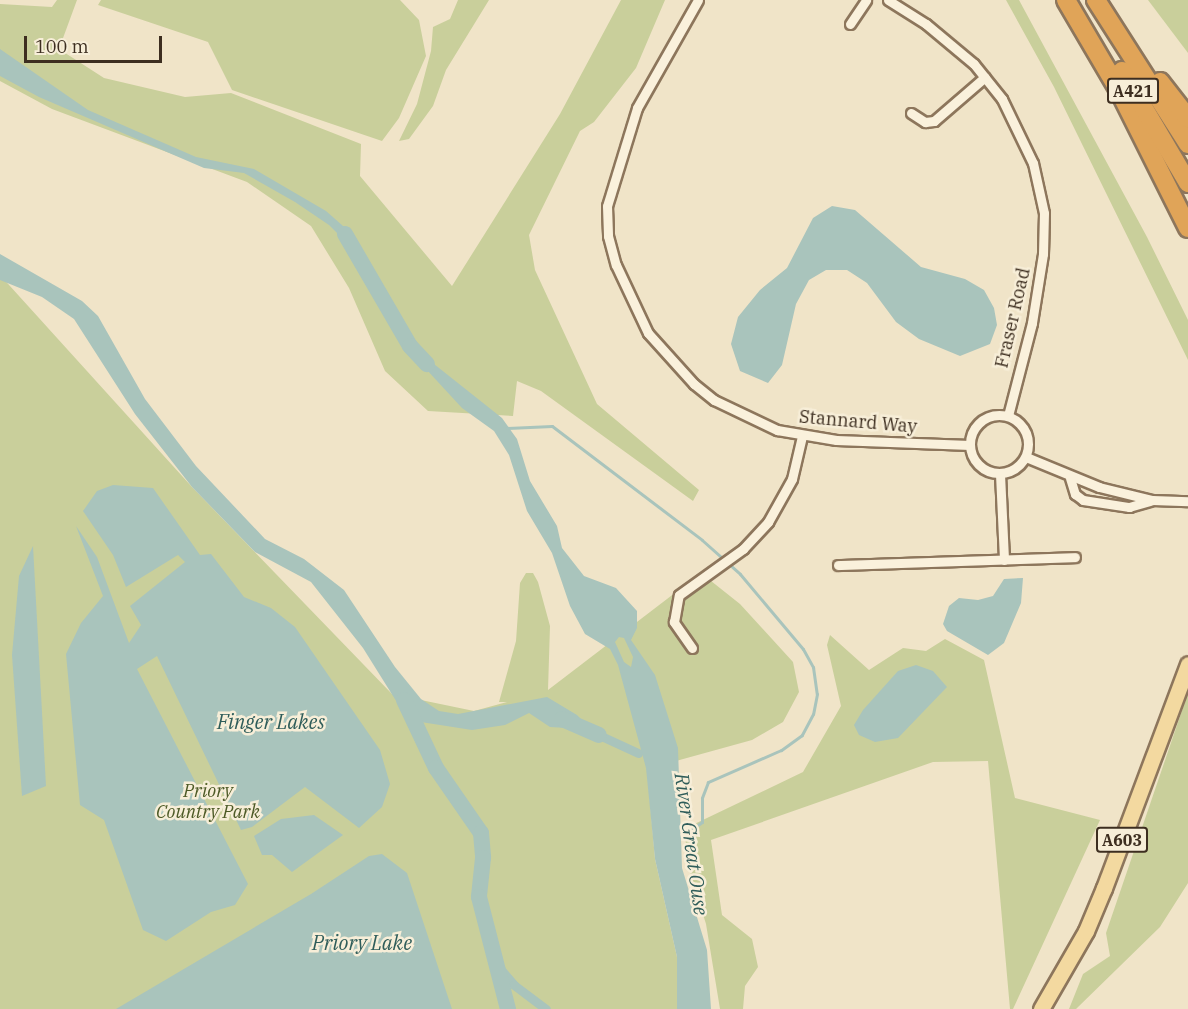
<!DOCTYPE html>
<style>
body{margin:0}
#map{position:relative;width:1188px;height:1009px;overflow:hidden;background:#f0e4c8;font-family:"IBM Plex Serif",serif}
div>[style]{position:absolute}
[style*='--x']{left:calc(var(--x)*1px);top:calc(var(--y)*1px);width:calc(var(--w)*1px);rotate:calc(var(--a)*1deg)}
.green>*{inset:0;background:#c9cf9b}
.water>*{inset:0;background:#a9c4bc}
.stream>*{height:3px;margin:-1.5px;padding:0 1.5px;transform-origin:1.5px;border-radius:1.5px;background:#a9c4bc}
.canal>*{height:9px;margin:-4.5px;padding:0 4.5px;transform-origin:4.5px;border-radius:4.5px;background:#a9c4bc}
.river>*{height:16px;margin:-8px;padding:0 8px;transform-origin:8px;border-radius:8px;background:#a9c4bc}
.roads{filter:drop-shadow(2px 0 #8d765c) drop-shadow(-2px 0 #8d765c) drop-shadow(0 2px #8d765c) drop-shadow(0 -2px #8d765c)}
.street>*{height:9px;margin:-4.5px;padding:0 4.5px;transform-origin:4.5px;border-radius:4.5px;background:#faf1dc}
.street>.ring{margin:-4.5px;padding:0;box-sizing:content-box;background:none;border:9px solid #faf1dc;border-radius:50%}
.primary>*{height:15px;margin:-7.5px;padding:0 7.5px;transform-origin:7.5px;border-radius:7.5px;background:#f3d9a0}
.highway>*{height:18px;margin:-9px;padding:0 9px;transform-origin:9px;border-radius:9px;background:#e0a458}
span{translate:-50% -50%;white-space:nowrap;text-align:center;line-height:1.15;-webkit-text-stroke:5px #f7eed8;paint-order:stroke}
.shield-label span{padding:2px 4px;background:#f7eed8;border:2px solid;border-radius:4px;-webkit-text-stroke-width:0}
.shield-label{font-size:16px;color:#3d2e20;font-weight:700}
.street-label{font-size:18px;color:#3d2e20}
.park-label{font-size:18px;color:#4d5a26;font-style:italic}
.water-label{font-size:20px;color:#2f5d5a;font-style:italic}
.scale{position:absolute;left:24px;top:36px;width:138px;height:27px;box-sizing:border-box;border:3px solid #3d2e20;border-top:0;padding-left:8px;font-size:18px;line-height:21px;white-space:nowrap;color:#3d2e20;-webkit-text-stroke:4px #f7eed8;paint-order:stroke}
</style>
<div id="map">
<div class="green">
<div style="clip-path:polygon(57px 0,77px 0,59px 49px,104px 78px,185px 97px,231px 93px,361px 144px,360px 176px,452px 286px,560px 114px,621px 0,665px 0,636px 68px,594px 122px,580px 131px,529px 235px,535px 270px,597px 404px,699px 490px,693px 501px,541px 391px,517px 381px,513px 416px,428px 411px,385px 371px,349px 288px,311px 226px,247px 182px,52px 109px,0 81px,0 4px,52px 7px)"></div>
<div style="clip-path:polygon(101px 0,400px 0,419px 20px,426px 56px,399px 118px,382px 141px,232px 90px,208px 42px,98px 5px)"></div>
<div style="clip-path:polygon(458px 0,489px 0,446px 70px,433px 106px,409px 139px,399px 141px,417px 104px,431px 51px,433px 27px,450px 19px)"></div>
<div style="clip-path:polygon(1006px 0,1019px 0,1147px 237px,1188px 320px,1188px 360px,1054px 87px)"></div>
<div style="clip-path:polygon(1148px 0,1188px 0,1188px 53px)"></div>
<div style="clip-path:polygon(0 275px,192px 487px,392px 694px,474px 711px,507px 702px,499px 702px,516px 641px,520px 583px,526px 573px,533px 573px,538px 582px,550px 626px,548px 690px,701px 573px,740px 604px,793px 662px,799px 692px,783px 722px,752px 740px,647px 769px,655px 859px,677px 957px,677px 1009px,0 1009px)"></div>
<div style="clip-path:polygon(830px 635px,869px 670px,903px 648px,926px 651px,945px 639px,984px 660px,1015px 798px,1100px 820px,1013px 1009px,1010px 1009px,988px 761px,933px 762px,711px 840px,722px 915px,752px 939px,758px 967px,745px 986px,743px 1009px,720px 1009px,706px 924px,690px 873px,684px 829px,803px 772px,841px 706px,827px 645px)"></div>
<div style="clip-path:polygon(1188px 693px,1188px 883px,1160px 927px,1076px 1009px,1069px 1009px,1083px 974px,1110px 956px,1106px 933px)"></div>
</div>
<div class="water">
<div style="clip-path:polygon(0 49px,88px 110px,196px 157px,254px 169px,326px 211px,351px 233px,378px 289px,355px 251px,329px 225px,295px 202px,244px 173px,204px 168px,39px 97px,0 76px)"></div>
<div style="clip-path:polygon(832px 206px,855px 210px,921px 267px,965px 279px,984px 290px,994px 308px,997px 325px,990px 344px,960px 356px,919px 339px,896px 322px,867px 283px,847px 270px,826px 270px,809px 280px,796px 304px,782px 365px,768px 383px,740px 371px,731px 344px,738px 317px,760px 290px,787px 268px,813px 218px)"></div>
<div style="clip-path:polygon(0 254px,82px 301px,98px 316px,145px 399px,196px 466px,265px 539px,304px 559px,344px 590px,395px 667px,421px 699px,439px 711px,458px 714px,547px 697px,577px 715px,585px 723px,583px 729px,550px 727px,529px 713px,505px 725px,472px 730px,408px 720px,363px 648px,311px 582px,255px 552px,192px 487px,135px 414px,74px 319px,42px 297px,0 280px)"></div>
<div style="clip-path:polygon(evenodd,410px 345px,502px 418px,517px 439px,530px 481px,557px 526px,562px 548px,584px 576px,616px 588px,637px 611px,637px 628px,631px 640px,655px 675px,678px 748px,682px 868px,707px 950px,711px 1009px,677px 1009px,677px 957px,655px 859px,646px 768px,618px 665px,610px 649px,585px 634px,570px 606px,552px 553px,527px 511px,509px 455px,494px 431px,462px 408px,426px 369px,410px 345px,619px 637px,624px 638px,633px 657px,631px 667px,624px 662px,615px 642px,619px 637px)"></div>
<div style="clip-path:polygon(113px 485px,153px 488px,200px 555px,211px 554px,244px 597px,271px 608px,295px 627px,380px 750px,390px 784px,382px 807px,359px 828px,305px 787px,252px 827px,241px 830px,157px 656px,137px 669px,248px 884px,235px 905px,211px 912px,166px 941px,143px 930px,104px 820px,80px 805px,66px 654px,81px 623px,103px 596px,76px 526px,97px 557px,129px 643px,141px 625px,130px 606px,185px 562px,178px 555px,126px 587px,113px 555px,83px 511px,97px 491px)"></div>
<div style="clip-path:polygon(33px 546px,46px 786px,22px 796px,12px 655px,19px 576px)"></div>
<div style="clip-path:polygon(1023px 578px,1021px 603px,1004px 643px,988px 655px,947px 631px,943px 624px,949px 606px,959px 598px,978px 600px,993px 596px,1004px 579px)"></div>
<div style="clip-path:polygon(916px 665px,933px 671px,947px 687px,898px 738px,875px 742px,859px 735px,854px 725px,863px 710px,898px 671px)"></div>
<div style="clip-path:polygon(314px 815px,343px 835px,292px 872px,272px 855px,262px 855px,254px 836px,281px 819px)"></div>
<div style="clip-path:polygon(382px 854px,407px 873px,452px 1009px,116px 1009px,311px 894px,369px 856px)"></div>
</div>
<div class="stream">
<div style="--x:506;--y:428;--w:46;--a:-2.5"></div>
<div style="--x:552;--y:426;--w:188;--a:37.2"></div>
<div style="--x:702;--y:540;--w:51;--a:41.8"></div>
<div style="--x:740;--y:574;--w:98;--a:50"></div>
<div style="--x:803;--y:649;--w:21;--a:61"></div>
<div style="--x:813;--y:667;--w:27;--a:82"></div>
<div style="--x:817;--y:694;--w:20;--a:101"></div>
<div style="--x:813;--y:714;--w:24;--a:118"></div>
<div style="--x:802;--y:735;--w:26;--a:144"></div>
<div style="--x:781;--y:750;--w:80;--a:156.3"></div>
<div style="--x:708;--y:782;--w:17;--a:111"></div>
<div style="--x:702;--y:798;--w:24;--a:90"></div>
<div style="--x:702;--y:822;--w:28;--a:145"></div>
</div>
<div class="canal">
<div style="--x:599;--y:735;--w:43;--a:24.8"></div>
<div style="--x:495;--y:963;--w:29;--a:49"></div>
<div style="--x:514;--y:985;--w:40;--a:37"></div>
</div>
<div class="river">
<div style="--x:345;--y:234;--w:129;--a:59.9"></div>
<div style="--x:410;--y:346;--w:25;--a:47"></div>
<div style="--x:404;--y:700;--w:75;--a:64.8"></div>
<div style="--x:436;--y:768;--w:79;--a:55.3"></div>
<div style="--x:481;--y:833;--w:25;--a:85"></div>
<div style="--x:483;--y:858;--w:39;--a:96"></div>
<div style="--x:479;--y:897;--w:116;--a:75.5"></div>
<div style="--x:562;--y:719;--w:40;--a:23.4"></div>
</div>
<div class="roads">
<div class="street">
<div style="--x:698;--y:0;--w:124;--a:119.5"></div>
<div style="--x:637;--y:108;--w:102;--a:107"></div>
<div style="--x:607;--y:206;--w:30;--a:88"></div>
<div style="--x:608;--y:236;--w:30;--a:75"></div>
<div style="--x:616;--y:265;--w:75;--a:64.8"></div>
<div style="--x:648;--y:333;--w:69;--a:48"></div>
<div style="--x:694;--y:384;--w:26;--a:39"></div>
<div style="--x:714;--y:400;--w:70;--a:25.5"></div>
<div style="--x:777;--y:430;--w:60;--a:9.6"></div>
<div style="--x:836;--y:440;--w:134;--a:2.1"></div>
<div style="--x:888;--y:0;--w:45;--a:32.3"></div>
<div style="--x:926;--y:24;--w:62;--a:39.8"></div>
<div style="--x:974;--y:64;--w:45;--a:51.3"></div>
<div style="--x:1002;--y:99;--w:71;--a:64.2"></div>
<div style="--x:1033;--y:163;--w:51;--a:77.6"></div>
<div style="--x:1044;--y:213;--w:41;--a:91.4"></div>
<div style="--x:1043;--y:254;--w:70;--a:99.1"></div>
<div style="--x:1032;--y:323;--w:96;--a:104.5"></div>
<div style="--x:850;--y:24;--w:29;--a:-56"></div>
<div style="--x:911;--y:113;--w:17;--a:33"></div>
<div style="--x:925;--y:122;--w:9;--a:-6"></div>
<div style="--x:934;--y:121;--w:67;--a:-40.8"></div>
<div class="ring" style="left:970px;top:415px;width:49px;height:49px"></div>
<div style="--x:1026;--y:457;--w:79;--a:22.3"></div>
<div style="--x:1099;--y:487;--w:55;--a:13.8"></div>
<div style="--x:1152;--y:500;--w:36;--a:2"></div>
<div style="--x:1000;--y:474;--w:86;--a:87.3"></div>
<div style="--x:1070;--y:478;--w:17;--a:73"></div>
<div style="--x:1075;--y:494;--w:10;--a:37"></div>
<div style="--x:1083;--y:500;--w:47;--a:8.7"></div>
<div style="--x:1129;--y:507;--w:22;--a:-16"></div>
<div style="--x:838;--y:565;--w:237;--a:-1.9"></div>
<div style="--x:692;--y:648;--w:32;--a:-125"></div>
<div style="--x:674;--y:622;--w:27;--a:-80"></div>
<div style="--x:679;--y:595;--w:79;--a:-35.7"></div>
<div style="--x:743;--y:549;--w:37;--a:-47"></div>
<div style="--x:768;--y:522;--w:49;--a:-60.8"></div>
<div style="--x:792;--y:479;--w:44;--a:-76.9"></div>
</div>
<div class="primary">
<div style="--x:1041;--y:1009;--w:90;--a:-60"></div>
<div style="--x:1086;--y:931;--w:47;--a:-67.3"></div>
<div style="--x:1104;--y:888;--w:239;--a:-69.4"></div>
</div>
<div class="highway">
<div style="--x:1066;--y:0;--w:107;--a:59.6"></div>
<div style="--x:1120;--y:92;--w:152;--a:63.4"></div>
<div style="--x:1096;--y:0;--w:171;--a:57.4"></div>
<div style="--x:1122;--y:71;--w:130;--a:59.5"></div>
<div style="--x:1160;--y:82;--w:46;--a:52.1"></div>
</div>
</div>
<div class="shield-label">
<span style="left:1133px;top:91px">A421</span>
<span style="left:1122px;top:840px">A603</span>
</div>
<div class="street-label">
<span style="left:1013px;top:318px;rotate:-77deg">Fraser Road</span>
<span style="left:858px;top:422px;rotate:5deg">Stannard Way</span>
</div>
<div class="park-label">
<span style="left:208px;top:802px">Priory<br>Country Park</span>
</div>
<div class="water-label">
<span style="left:271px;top:721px">Finger Lakes</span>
<span style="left:692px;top:844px;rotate:82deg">River Great Ouse</span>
<span style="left:362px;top:942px">Priory Lake</span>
</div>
<div class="scale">100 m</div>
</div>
